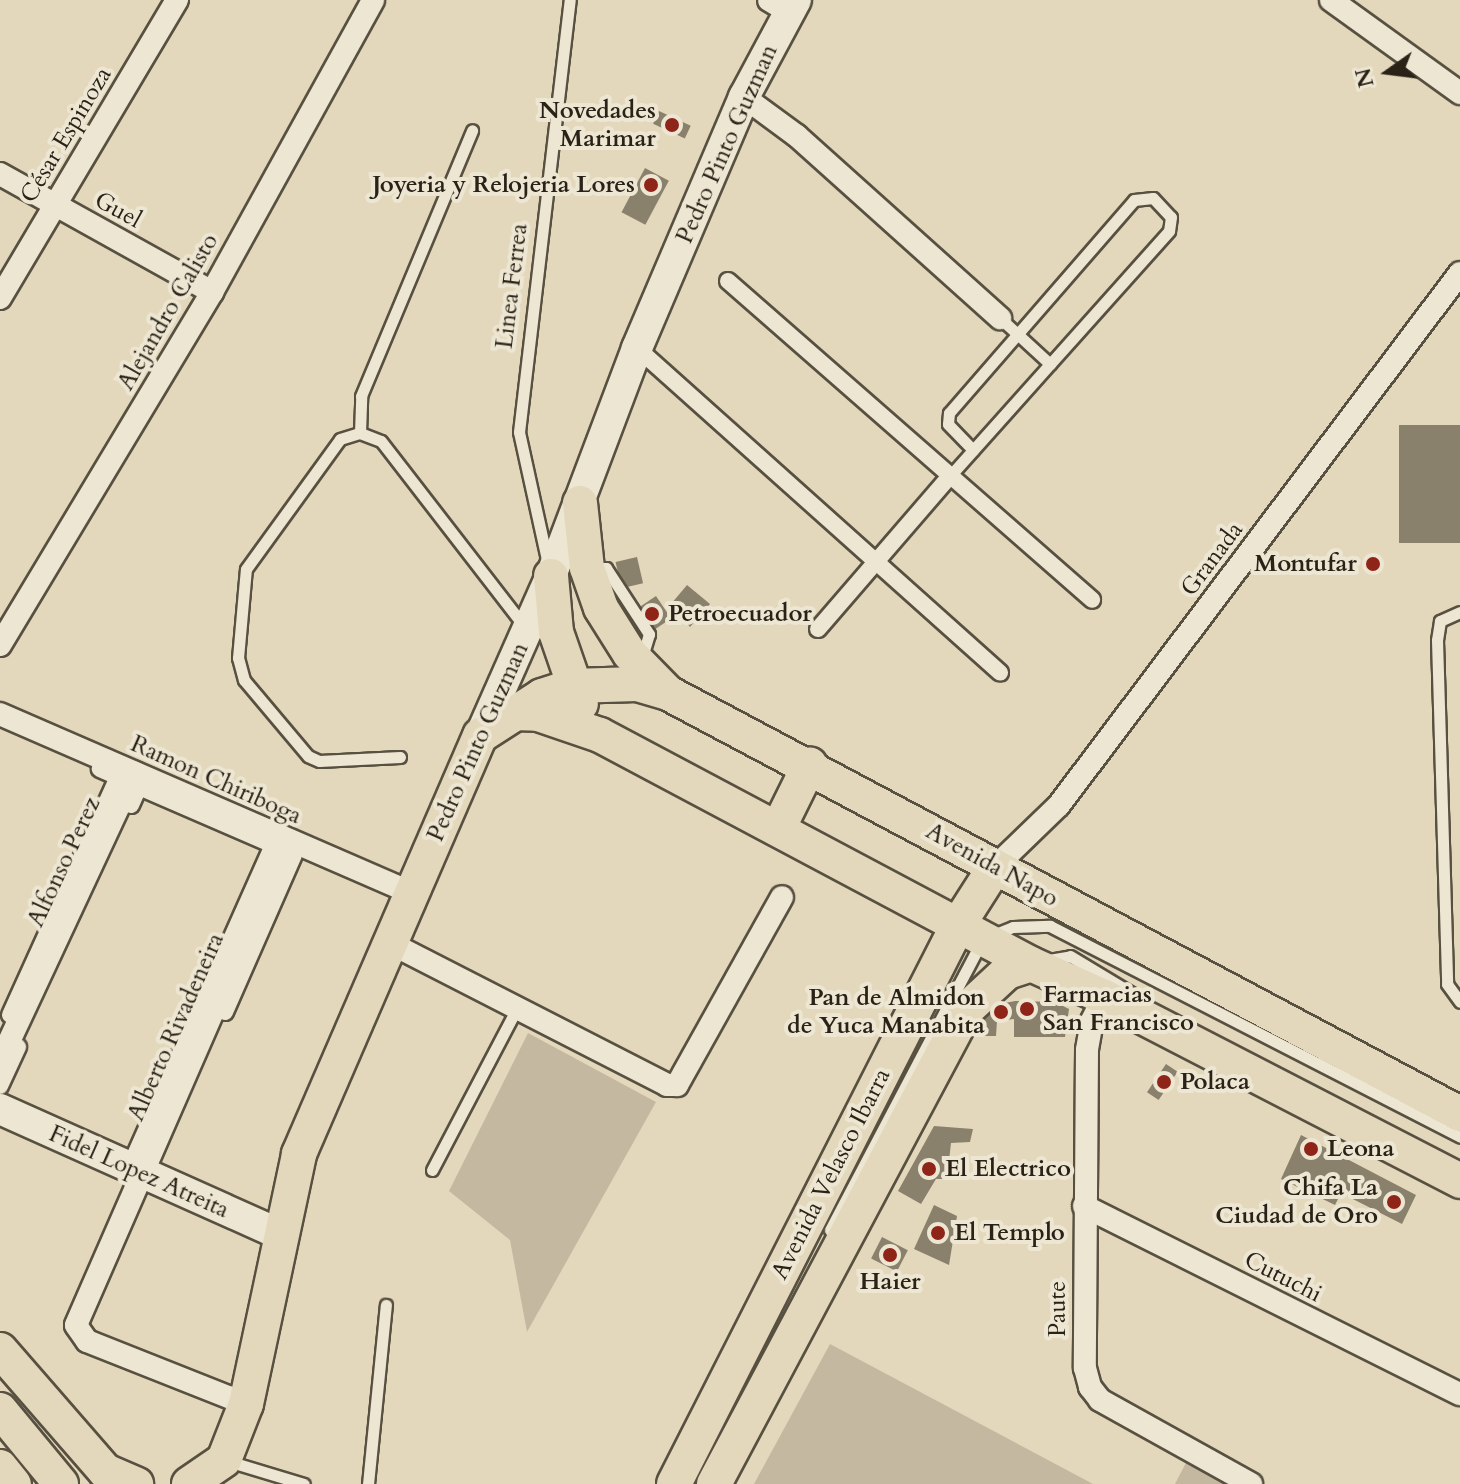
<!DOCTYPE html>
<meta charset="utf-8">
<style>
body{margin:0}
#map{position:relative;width:1460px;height:1484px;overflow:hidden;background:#e3d8bc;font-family:Cardo,serif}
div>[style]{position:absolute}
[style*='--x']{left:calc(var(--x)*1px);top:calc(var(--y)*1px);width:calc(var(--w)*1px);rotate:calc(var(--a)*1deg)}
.green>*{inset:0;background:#c4b9a0}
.building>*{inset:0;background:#8a816d;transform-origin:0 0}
.roads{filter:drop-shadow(2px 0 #585040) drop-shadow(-2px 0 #585040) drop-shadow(0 2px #585040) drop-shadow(0 -2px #585040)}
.service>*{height:11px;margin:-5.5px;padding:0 5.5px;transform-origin:5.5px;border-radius:5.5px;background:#ede6d3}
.pedestrian>*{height:16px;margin:-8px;padding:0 8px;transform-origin:8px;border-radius:8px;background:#ede6d3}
.minor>*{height:22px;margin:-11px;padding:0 11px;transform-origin:11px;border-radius:11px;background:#ede6d3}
.secondary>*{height:30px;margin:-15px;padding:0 15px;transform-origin:15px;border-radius:15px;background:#ede6d3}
.primary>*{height:34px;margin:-17px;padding:0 17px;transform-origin:17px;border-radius:17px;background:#e3d8bc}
.dots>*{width:22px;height:22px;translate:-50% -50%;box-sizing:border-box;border:4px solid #ede6d3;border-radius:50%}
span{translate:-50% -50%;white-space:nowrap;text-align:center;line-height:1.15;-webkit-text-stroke:8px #ede6d3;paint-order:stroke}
.poi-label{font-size:24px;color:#2a2217;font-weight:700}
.right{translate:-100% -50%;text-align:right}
.left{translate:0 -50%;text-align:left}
.street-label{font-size:24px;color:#2a2217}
.north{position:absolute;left:1348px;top:32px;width:80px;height:80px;-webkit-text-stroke:6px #ede6d3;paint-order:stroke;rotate:256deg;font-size:22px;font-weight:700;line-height:32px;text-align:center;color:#2a2217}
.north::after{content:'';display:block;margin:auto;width:28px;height:36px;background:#2a2217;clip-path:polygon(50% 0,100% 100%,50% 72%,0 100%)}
</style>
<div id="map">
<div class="green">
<div style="clip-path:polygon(528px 1033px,656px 1102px,527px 1332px,510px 1240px,449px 1191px)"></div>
<div style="clip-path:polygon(830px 1344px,1093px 1484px,754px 1484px)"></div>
<div style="clip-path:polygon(1192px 1451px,1251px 1484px,1175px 1484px)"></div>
</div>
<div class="building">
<div style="left:659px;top:111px;width:35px;height:14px;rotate:25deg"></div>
<div style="left:645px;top:168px;width:27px;height:50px;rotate:28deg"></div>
<div style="left:1460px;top:425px;width:118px;height:61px;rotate:90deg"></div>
<div style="left:637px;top:557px;width:27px;height:22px;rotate:77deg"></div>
<div style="clip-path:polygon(687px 585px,710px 604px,690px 627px,671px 604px)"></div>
<div style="left:656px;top:596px;width:27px;height:27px;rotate:56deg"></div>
<div style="clip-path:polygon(1015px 1001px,1055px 1002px,1069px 1009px,1065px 1037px,1014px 1037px,1014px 1019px,997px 1021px,996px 1036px,971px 1036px,995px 1005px)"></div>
<div style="left:1166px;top:1064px;width:14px;height:34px;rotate:34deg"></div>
<div style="clip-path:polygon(934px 1126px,973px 1129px,970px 1142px,951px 1143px,947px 1179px,936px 1179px,921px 1204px,898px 1191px)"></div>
<div style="clip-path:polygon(1301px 1135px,1416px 1195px,1402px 1224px,1341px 1193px,1335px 1205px,1281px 1179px)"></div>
<div style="clip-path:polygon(934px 1205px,957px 1216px,949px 1265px,914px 1249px)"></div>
<div style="left:882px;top:1237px;width:29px;height:24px;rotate:27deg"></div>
</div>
<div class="roads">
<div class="service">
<div style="--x:360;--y:433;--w:37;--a:-88"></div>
<div style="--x:361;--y:396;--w:288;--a:-67.3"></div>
<div style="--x:973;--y:450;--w:36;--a:-134"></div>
<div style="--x:948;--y:424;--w:11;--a:-85"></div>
<div style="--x:949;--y:413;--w:282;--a:-49"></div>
<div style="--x:1134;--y:200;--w:19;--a:-6"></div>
<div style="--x:1153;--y:198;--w:26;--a:47"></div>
<div style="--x:1171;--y:217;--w:14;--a:98"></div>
<div style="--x:1169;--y:231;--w:178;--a:131.8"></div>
<div style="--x:949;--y:477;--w:152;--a:-48.2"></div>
<div style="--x:1050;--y:364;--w:68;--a:-137.4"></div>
<div style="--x:548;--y:564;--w:135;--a:-102.4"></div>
<div style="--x:519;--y:432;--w:435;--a:-83.3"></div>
<div style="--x:590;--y:568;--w:16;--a:0"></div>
<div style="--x:606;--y:568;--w:79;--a:56.9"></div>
<div style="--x:649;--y:634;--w:27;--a:107"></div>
<div style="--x:1460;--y:612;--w:22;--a:156"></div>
<div style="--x:1440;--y:621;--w:19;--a:99"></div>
<div style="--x:1437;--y:640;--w:344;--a:88.3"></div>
<div style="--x:1447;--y:984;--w:22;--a:54"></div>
<div style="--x:400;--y:757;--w:81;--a:177.2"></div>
<div style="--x:319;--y:761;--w:12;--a:-156"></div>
<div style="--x:308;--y:756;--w:99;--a:-130.1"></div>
<div style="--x:244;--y:680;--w:23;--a:-105"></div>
<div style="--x:238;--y:658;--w:89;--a:-84.9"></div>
<div style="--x:246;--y:569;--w:160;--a:-54.1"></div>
<div style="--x:340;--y:439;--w:21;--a:-17"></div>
<div style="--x:360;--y:433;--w:22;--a:21"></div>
<div style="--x:381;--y:441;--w:234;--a:52.3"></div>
<div style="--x:1043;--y:961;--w:27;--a:-10"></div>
<div style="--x:1070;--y:956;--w:76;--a:31"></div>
<div style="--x:432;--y:1170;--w:181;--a:-62.3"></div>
<div style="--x:830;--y:1230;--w:329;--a:-62.3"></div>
<div style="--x:983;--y:939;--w:32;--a:-22"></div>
<div style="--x:1013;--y:927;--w:37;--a:-2"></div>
<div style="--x:1050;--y:926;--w:461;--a:27.2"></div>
<div style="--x:228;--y:1461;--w:79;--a:16.8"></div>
<div style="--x:368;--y:1484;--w:180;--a:-84.3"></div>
</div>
<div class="pedestrian">
<div style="--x:728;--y:281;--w:484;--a:41.2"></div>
<div style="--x:637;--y:348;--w:487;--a:41.8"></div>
<div style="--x:818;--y:629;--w:201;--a:-49.2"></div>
<div style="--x:131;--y:805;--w:20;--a:-66"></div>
<div style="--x:139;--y:787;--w:146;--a:23.4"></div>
<div style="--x:273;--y:845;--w:337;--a:114"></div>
<div style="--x:225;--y:1012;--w:171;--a:-66.3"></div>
<div style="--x:10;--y:1015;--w:261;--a:-65.6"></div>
<div style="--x:118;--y:777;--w:20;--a:-156"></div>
<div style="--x:0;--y:1086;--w:43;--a:-65.2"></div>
</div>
<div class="minor">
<div style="--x:769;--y:0;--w:23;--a:31"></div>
<div style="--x:1331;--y:0;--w:159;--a:35.8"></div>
<div style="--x:744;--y:97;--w:66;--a:36.3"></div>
<div style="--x:797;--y:136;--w:273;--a:41.9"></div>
<div style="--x:0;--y:174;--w:243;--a:29.1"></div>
<div style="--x:0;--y:298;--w:347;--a:-59.3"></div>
<div style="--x:0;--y:645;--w:412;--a:-59"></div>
<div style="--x:212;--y:292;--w:333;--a:-61.1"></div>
<div style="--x:0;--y:714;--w:449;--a:23.5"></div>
<div style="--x:995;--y:867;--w:89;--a:-44.1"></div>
<div style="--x:1059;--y:805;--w:666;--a:-52.99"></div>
<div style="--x:390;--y:943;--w:311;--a:27.1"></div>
<div style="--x:667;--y:1085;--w:10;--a:0"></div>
<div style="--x:677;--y:1085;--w:215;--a:-60.8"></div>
<div style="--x:1104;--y:997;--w:27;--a:117"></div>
<div style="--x:1092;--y:1021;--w:29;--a:100"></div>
<div style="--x:1087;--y:1050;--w:318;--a:90.4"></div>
<div style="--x:1085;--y:1368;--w:20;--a:75"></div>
<div style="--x:1090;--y:1387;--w:16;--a:52"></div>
<div style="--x:1100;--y:1400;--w:173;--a:29.1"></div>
<div style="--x:0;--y:1061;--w:318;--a:-65"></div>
<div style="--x:1084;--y:1206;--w:420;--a:26.6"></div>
<div style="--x:246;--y:1404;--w:171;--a:-158.4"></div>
<div style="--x:87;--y:1341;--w:19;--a:-125"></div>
<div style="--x:76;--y:1325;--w:529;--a:-66.39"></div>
</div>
<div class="secondary">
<div style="--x:480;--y:736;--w:175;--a:-66.1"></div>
<div style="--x:551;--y:576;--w:244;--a:-69.3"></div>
<div style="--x:637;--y:348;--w:273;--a:-66.9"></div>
<div style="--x:744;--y:97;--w:110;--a:-61.8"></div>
<div style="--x:0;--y:1109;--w:306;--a:24.1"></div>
</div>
<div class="primary">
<div style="--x:580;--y:503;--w:65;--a:83.9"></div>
<div style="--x:587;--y:568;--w:42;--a:70.7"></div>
<div style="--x:601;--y:608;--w:54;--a:57.8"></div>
<div style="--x:630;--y:654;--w:54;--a:45.7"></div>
<div style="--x:551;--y:576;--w:56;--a:84.9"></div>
<div style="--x:556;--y:632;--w:76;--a:70.9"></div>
<div style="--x:513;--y:713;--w:25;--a:2"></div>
<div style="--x:538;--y:714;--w:65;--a:18.7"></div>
<div style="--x:600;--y:735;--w:488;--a:28"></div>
<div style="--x:1031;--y:964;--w:80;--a:24.3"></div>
<div style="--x:1104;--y:997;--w:401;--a:27.3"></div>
<div style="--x:778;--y:829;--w:72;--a:-63.8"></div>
<div style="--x:0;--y:1350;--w:160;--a:49"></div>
<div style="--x:105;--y:1471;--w:34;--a:23"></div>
<div style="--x:0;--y:1410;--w:96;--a:50.5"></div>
<div style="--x:0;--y:1467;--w:22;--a:51"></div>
<div style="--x:189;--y:1484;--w:42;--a:-34.4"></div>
<div style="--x:224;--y:1460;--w:60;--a:-68.6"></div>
<div style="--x:246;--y:1404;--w:256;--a:-78"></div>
<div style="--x:299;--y:1154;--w:456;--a:-66.6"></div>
<div style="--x:480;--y:736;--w:74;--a:-32.8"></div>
<div style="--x:542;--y:696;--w:32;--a:-18"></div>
<div style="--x:572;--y:686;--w:65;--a:-1.8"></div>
<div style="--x:637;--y:684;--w:32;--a:16"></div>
<div style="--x:668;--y:693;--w:897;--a:27.99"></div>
<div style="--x:674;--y:1484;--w:627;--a:-63.07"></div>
<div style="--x:958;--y:925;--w:69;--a:-57.5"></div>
<div style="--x:714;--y:1484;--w:537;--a:-62"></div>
<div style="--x:966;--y:1010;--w:56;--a:-42.8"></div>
<div style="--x:1007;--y:972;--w:25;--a:-18"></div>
</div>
</div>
<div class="dots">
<div style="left:672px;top:125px;background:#8f2418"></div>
<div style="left:651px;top:185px;background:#8f2418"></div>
<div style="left:1373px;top:564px;background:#8f2418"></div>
<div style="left:652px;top:614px;background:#8f2418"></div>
<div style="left:1027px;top:1009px;background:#8f2418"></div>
<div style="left:1001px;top:1012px;background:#8f2418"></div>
<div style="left:1164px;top:1082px;background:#8f2418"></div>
<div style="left:1311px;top:1149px;background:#8f2418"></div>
<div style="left:929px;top:1169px;background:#8f2418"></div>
<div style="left:1394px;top:1202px;background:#8f2418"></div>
<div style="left:938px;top:1233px;background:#8f2418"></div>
<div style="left:890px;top:1255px;background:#8f2418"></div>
</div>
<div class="poi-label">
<span class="right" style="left:656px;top:125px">Novedades<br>Marimar</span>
<span class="right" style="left:635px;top:185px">Joyeria y Relojeria Lores</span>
<span class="right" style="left:1357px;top:564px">Montufar</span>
<span class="left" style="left:668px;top:614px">Petroecuador</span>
<span class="left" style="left:1043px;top:1009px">Farmacias<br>San Francisco</span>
<span class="right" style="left:985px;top:1012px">Pan de Almidon<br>de Yuca Manabita</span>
<span class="left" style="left:1180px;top:1082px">Polaca</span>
<span class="left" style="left:1327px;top:1149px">Leona</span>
<span class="left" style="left:945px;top:1169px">El Electrico</span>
<span class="right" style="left:1378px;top:1202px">Chifa La<br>Ciudad de Oro</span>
<span class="left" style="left:954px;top:1233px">El Templo</span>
<span style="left:890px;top:1282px">Haier</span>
</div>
<div class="street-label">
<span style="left:66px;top:135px;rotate:-59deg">César Espinoza</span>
<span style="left:727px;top:144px;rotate:-66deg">Pedro Pinto Guzman</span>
<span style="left:118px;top:210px;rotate:29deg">Guel</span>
<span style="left:512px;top:286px;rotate:-83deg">Linea Ferrea</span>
<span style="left:168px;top:312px;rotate:-60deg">Alejandro Calisto</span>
<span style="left:1212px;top:559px;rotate:-53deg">Granada</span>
<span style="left:478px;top:742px;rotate:-66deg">Pedro Pinto Guzman</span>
<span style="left:216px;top:780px;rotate:24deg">Ramon Chiriboga</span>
<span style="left:64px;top:862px;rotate:-65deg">Alfonso Perez</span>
<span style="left:992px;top:865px;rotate:29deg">Avenida Napo</span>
<span style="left:176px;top:1027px;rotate:-66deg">Alberto Rivadeneira</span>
<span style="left:139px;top:1172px;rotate:24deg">Fidel Lopez Atreita</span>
<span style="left:831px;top:1174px;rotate:-63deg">Avenida Velasco Ibarra</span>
<span style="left:1283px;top:1277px;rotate:27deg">Cutuchi</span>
<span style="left:1058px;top:1309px;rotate:-90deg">Paute</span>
</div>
<div class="north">N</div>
</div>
